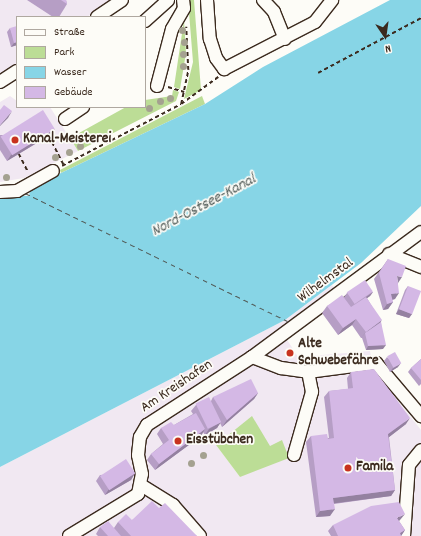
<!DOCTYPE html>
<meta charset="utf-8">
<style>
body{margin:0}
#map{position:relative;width:421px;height:536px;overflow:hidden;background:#fdfcf7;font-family:Dekko,sans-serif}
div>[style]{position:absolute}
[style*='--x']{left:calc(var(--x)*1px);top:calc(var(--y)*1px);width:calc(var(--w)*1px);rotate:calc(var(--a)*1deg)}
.built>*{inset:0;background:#f1e8f2}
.green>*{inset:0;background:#bcdd96}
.water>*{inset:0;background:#87d5e6}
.ferry>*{height:1px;margin-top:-0.5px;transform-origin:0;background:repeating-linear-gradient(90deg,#525d5a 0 5px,transparent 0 9px)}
.path>*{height:1.5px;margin-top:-0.75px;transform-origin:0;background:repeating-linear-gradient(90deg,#3b2a1e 0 4px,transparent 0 7px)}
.roads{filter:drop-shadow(1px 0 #3b2a1e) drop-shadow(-1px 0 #3b2a1e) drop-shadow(0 1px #3b2a1e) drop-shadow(0 -1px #3b2a1e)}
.minor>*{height:12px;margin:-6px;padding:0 6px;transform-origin:6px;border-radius:6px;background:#fdfcf7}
.trees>*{width:7px;height:7px;margin:-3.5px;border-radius:50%;background:#a4a190}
.wall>*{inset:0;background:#b69ec5}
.shaded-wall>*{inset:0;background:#9481a0}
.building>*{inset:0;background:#d4b8e5;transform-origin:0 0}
.dots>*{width:11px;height:11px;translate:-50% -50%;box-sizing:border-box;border:2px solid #fdfcf7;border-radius:50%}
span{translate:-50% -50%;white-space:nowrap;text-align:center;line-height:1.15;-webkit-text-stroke:3.5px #fdfcf7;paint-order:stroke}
.poi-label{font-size:15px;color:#3b2a1e;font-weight:700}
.left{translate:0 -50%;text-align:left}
.street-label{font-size:15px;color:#3b2a1e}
.water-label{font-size:16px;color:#525d5a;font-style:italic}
.legend{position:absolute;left:16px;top:16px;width:130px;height:92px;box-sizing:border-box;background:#fdfcf7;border:1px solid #afa8a0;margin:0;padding:5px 7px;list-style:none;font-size:12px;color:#3b2a1e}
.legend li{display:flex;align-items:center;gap:8px;height:20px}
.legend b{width:20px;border:1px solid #afa8a0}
.north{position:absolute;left:365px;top:16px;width:40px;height:40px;-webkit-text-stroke:3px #fdfcf7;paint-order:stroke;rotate:167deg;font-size:11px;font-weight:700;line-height:16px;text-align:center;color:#3b2a1e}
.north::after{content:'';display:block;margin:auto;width:14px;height:18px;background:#3b2a1e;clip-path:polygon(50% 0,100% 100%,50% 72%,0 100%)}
</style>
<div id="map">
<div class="built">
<div style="clip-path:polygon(0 0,113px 0,87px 17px,17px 17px,17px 64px,0 75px)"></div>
<div style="clip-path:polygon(10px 96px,17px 101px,17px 107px,50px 107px,78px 151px,24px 178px,0 182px,0 102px)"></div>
<div style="clip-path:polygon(evenodd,332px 285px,342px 298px,286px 338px,298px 357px,370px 351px,373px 369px,421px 430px,421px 536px,0 536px,0 467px,285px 320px,332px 285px,216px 445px,270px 446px,240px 477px,216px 445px)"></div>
</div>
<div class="green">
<div style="clip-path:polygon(188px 0,194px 0,201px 90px,184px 99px,193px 62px)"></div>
<div style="clip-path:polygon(184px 20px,186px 53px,180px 89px,174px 87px)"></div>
<div style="clip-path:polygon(173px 90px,179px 92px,176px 101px,78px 151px,70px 138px,126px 107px,145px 107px,145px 100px,172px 96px)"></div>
<div style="clip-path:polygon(202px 96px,205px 104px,61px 173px,60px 170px)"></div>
<div style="clip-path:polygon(252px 416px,270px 446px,282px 440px,289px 458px,240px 477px,216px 445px)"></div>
</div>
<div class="water">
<div style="clip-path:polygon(390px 0,421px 0,421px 206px,361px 263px,285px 320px,0 467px,0 194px,29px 196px,30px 191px,61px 173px,205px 104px,263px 67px)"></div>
</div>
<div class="ferry">
<div style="--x:25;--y:193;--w:292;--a:26"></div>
</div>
<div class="path">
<div style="--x:318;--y:73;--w:117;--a:-28.1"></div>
<div style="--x:168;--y:87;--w:17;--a:17"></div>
<div style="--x:181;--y:104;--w:35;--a:-78"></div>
<div style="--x:188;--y:70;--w:43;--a:-92.7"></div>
<div style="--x:49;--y:136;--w:33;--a:63"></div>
<div style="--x:19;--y:154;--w:20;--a:63"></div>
<div style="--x:62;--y:166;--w:134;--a:-27.5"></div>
<div style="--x:181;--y:104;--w:46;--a:-36.1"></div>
</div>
<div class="roads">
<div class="minor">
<div style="--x:207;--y:0;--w:39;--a:86"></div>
<div style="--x:210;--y:39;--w:20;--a:72"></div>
<div style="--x:216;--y:58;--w:14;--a:54"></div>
<div style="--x:224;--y:69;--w:102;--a:-27.3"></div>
<div style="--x:315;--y:22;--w:28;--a:-52"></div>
<div style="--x:263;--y:0;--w:16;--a:47"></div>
<div style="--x:274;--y:12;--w:29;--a:68"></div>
<div style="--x:97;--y:17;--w:30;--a:-34"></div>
<div style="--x:145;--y:21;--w:31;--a:-42"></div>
<div style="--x:0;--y:82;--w:20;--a:-33"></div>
<div style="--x:157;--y:86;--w:59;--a:-75.3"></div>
<div style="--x:172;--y:29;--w:24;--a:-60"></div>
<div style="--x:184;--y:8;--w:8;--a:-97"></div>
<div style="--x:65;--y:119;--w:22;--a:-34"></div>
<div style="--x:0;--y:192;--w:17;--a:-3"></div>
<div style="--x:17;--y:191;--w:41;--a:-29.1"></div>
<div style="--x:389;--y:254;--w:35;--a:22"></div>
<div style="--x:252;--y:357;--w:31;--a:21"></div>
<div style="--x:281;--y:368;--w:27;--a:8"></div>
<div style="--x:308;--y:372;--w:69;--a:-7.5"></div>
<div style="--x:376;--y:363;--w:70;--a:49.7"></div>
<div style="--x:294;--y:455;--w:66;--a:-74.1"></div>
<div style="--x:312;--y:392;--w:20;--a:-101"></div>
<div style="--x:141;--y:485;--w:38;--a:32"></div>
<div style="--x:173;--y:505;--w:41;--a:48.9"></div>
<div style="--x:69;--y:536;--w:81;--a:-31.3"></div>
<div style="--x:138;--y:494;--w:20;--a:-79"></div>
<div style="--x:142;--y:474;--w:19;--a:-102"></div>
<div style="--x:138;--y:455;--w:18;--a:-84"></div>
<div style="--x:140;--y:437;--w:14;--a:-60"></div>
<div style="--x:147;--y:425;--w:125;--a:-32.9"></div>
<div style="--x:252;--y:357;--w:210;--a:-36.5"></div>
<div style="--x:404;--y:536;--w:71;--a:-86"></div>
<div style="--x:409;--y:465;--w:19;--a:-51"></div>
</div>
</div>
<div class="trees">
<div style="left:182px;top:30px"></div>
<div style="left:184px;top:42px"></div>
<div style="left:183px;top:54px"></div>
<div style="left:183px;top:66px"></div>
<div style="left:170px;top:98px"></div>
<div style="left:160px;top:101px"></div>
<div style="left:149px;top:108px"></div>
<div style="left:80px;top:146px"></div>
<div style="left:69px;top:152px"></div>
<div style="left:55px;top:157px"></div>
<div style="left:6px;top:177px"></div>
<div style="left:203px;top:455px"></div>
<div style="left:191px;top:463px"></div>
</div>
<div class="wall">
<div style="clip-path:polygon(27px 0,66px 0,67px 4px,59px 17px,53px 17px)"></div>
<div style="clip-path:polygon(10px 28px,17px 45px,11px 47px,7px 32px)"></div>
<div style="clip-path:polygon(0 135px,50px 135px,7px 161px,0 150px)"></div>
<div style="clip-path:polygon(388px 259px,398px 283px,395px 299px,392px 300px,393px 302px,388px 309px,383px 310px,374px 279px)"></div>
<div style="clip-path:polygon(408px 286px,412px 314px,409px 318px,396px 314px,405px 290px)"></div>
<div style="clip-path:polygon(373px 292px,370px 296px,367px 298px,381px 322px,383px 349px,366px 350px,362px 338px,361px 338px,352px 325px,338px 335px,322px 313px,327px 306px,344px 297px,347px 293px)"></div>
<div style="clip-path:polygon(387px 357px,398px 367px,390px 372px,384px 361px)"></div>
<div style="clip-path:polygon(421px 359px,421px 384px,419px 386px,408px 372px,411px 368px)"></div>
<div style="clip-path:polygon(351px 372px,406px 424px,389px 437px,395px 490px,391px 496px,334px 504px,330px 516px,316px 517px,306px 442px,311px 436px,329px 438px,324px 397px,329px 391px,348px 389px,347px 378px)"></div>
<div style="clip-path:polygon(258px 393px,254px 399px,222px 427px,220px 423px,217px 428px,205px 435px,203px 432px,201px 436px,155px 470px,147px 460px,151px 454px,163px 444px,157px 434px,161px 428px,174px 425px,193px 414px,191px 411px,196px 405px,211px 401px,213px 397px)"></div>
<div style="clip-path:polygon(135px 473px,131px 480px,105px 495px,96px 481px,100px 475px)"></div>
<div style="clip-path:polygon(159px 508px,197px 536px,98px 536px,96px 534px,100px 527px,114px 528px,118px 522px,132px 520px)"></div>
<div style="clip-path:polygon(400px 520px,399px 521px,405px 530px,401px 536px,331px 536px,328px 531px,333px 525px)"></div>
</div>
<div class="shaded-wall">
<div style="clip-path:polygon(17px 42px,17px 45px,11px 47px,14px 43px)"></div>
<div style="clip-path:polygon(12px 111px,8px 118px,0 126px,0 125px)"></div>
<div style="clip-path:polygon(55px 129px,50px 135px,7px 161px,11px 155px)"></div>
<div style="clip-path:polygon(397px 276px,402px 277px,398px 283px)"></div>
<div style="clip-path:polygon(373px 292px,370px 296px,352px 309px,355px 305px)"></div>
<div style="clip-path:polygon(399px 293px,395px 299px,387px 301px,391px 294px)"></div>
<div style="clip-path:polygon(393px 302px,388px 309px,383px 310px,387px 304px)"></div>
<div style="clip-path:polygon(399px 309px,412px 314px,409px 318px,396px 314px)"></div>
<div style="clip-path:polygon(356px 319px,352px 325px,338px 335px,343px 328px)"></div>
<div style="clip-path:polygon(382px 320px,378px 326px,365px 333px,361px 338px,366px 332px)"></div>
<div style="clip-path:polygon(386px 345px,383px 349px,366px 350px,368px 346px)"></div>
<div style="clip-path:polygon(401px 363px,398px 367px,390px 372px,393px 368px)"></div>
<div style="clip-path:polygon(258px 393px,254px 399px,222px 427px,227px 420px)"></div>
<div style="clip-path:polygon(410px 418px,406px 424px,384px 441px,388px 434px)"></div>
<div style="clip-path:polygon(221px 422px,217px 428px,205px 435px,209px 429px)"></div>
<div style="clip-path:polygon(205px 429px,201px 436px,155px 470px,159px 464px)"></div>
<div style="clip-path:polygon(135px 473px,131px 480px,105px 495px,109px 489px)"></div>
<div style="clip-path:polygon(395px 490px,391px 496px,329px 504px,333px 498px)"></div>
<div style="clip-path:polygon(335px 509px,330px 516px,316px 517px,320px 511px)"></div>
<div style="clip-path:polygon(405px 514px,400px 520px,392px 524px,397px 518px)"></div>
<div style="clip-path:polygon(405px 530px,401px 536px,400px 533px)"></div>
</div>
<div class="building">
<div style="clip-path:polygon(61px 0,66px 0,67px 4px)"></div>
<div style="clip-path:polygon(17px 26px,17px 42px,14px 43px,10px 28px)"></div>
<div style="clip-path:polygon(4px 105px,12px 111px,0 125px,0 110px)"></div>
<div style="left:43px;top:110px;width:22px;height:50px;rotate:58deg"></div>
<div style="clip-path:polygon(388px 259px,406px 266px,402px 277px,397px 276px,399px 293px,391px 294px,393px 302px,387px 304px,379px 273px)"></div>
<div style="left:365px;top:280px;width:14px;height:22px;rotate:56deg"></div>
<div style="left:408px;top:286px;width:14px;height:25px;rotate:21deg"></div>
<div style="clip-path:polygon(342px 295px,351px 307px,366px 297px,382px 320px,366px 332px,356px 319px,343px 328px,327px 306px)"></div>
<div style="clip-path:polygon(381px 322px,386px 345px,368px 346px,365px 333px)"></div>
<div style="left:395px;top:352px;width:13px;height:9px;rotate:61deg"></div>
<div style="clip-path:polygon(421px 359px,421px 380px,411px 368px)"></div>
<div style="clip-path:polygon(374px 369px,410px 418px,388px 434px,395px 490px,333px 498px,335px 509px,320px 511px,311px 436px,327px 434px,328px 439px,334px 438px,329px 391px,353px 388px,351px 372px)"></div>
<div style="clip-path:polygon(251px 379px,258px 393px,227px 420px,213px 397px)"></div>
<div style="left:209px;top:397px;width:28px;height:15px;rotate:64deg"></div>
<div style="clip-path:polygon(196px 413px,205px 429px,159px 464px,151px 454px,169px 440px,161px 428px,171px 422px,174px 425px)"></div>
<div style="left:126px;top:459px;width:17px;height:31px;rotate:57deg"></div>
<div style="clip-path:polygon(152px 501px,159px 508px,165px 503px,197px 536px,131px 536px,118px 522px,126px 514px,132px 520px)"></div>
<div style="clip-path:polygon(399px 502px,405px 514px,397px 518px,405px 530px,400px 533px,401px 536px,338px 536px,333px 525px,371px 506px)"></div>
<div style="clip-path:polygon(108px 521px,121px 536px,108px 536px,100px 527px)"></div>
</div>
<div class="dots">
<div style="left:15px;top:140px;background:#c8321e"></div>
<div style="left:290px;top:353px;background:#c8321e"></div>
<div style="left:178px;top:441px;background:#c8321e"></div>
<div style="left:348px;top:468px;background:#c8321e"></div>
</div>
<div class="poi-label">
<span class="left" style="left:23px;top:140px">Kanal-Meisterei</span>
<span class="left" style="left:298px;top:353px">Alte<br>Schwebefähre</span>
<span class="left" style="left:186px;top:441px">Eisstübchen</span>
<span class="left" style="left:356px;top:468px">Famila</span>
</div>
<div class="street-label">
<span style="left:326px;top:281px;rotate:-36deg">Wilhelmstal</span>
<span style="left:177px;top:387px;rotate:-34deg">Am Kreishafen</span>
</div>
<div class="water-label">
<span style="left:204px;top:206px;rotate:-28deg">Nord-Ostsee-Kanal</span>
</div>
<ul class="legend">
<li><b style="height:5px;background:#fdfcf7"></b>Straße</li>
<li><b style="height:11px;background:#bcdd96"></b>Park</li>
<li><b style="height:11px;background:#87d5e6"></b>Wasser</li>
<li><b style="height:11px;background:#d4b8e5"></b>Gebäude</li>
</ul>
<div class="north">N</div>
</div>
